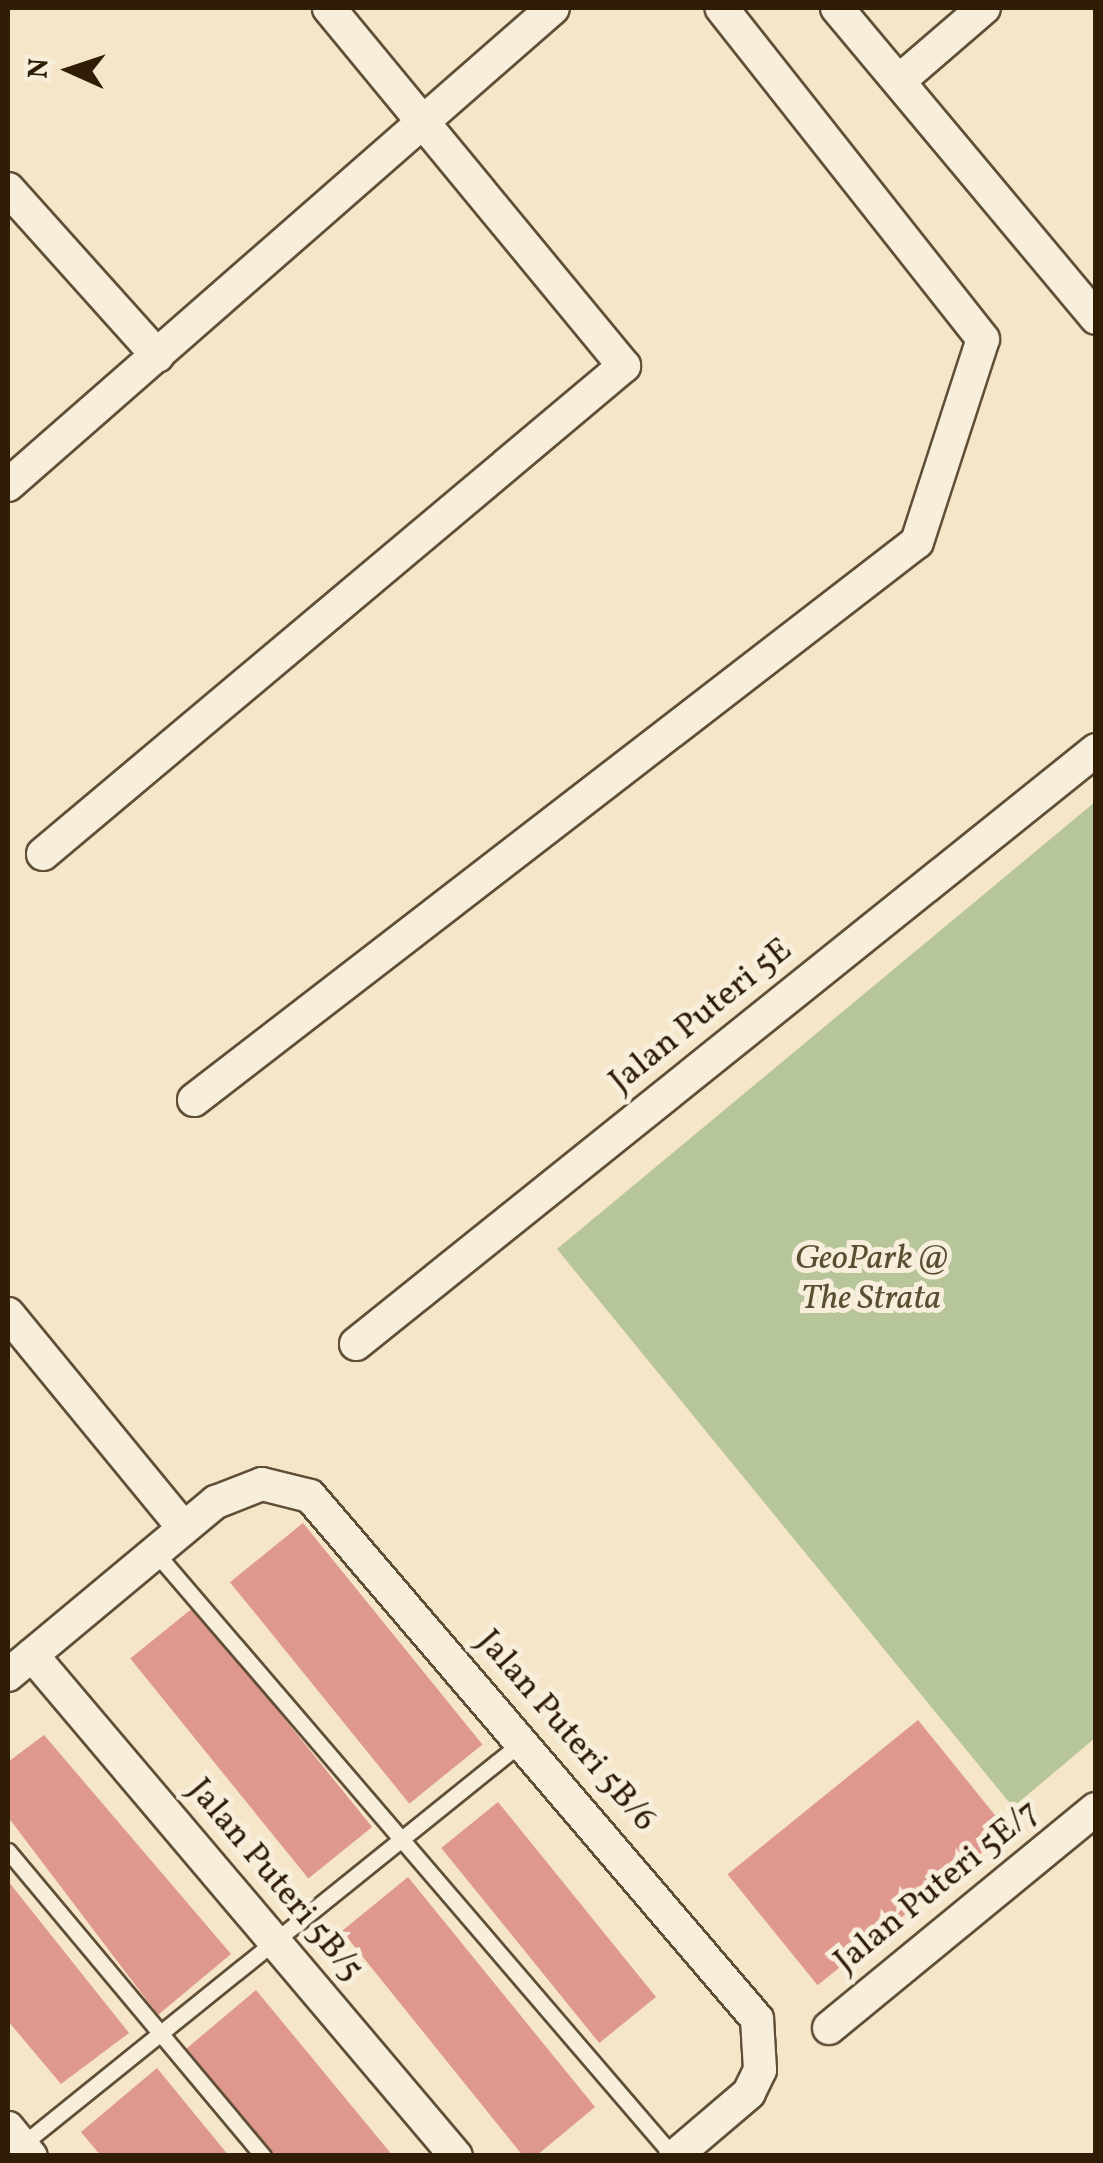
<!DOCTYPE html>
<style>
body{margin:0}
#map{position:relative;width:1103px;height:2163px;overflow:hidden;background:#f5e5c9;font-family:Vollkorn,serif}
div>[style]{position:absolute}
[style*='--x']{left:calc(var(--x)*1px);top:calc(var(--y)*1px);width:calc(var(--w)*1px);rotate:calc(var(--a)*1deg)}
.green>*{inset:0;background:#b7c59a}
.building>*{inset:0;background:#df988e;transform-origin:0 0}
.roads{filter:drop-shadow(2px 0 #604f37) drop-shadow(-2px 0 #604f37) drop-shadow(0 2px #604f37) drop-shadow(0 -2px #604f37)}
.service>*{height:15px;margin:-7.5px;padding:0 7.5px;transform-origin:7.5px;border-radius:7.5px;background:#f8eedc}
.minor>*{height:32px;margin:-16px;padding:0 16px;transform-origin:16px;border-radius:16px;background:#f8eedc}
span{translate:-50% -50%;white-space:nowrap;text-align:center;line-height:1.15;-webkit-text-stroke:10px #f8eedc;paint-order:stroke}
.street-label{font-size:35px;color:#2f1d06}
.park-label{font-size:35px;color:#584f32;font-style:italic}
.frame{position:absolute;inset:0;border:10px solid #2f1d06;pointer-events:none}
.north{position:absolute;left:20px;top:20px;width:100px;height:100px;-webkit-text-stroke:8px #f8eedc;paint-order:stroke;rotate:273deg;font-size:28px;font-weight:700;line-height:40px;text-align:center;color:#2f1d06}
.north::after{content:'';display:block;margin:auto;width:35px;height:45px;background:#2f1d06;clip-path:polygon(50% 0,100% 100%,50% 72%,0 100%)}
</style>
<div id="map">
<div class="green">
<div style="clip-path:polygon(1095px 802px,1095px 1738px,1013px 1807px,557px 1249px)"></div>
</div>
<div class="building">
<div style="left:303px;top:1523px;width:285px;height:94px;rotate:51deg"></div>
<div style="left:194px;top:1607px;width:283px;height:82px;rotate:51deg"></div>
<div style="left:918px;top:1720px;width:143px;height:245px;rotate:51deg"></div>
<div style="clip-path:polygon(44px 1735px,231px 1954px,158px 2015px,8px 1817px,8px 1762px)"></div>
<div style="left:498px;top:1802px;width:251px;height:73px;rotate:51deg"></div>
<div style="clip-path:polygon(408px 1877px,595px 2107px,536px 2156px,523px 2156px,342px 1931px)"></div>
<div style="clip-path:polygon(8px 1881px,129px 2033px,61px 2084px,8px 2021px)"></div>
<div style="clip-path:polygon(256px 1990px,393px 2156px,266px 2156px,180px 2054px)"></div>
<div style="clip-path:polygon(157px 2068px,229px 2156px,101px 2156px,81px 2132px)"></div>
</div>
<div class="roads">
<div class="service">
<div style="--x:155;--y:1552;--w:796;--a:49.38"></div>
<div style="--x:8;--y:1851;--w:398;--a:50.1"></div>
<div style="--x:8;--y:2156;--w:660;--a:-38.85"></div>
</div>
<div class="minor">
<div style="--x:837;--y:8;--w:404;--a:50.1"></div>
<div style="--x:899;--y:81;--w:112;--a:-40.7"></div>
<div style="--x:8;--y:189;--w:224;--a:48.1"></div>
<div style="--x:8;--y:485;--w:724;--a:-41.19"></div>
<div style="--x:43;--y:854;--w:759;--a:-40.03"></div>
<div style="--x:624;--y:366;--w:464;--a:-129.5"></div>
<div style="--x:194;--y:1100;--w:913;--a:-37.66"></div>
<div style="--x:917;--y:542;--w:213;--a:-72"></div>
<div style="--x:983;--y:339;--w:422;--a:-128.3"></div>
<div style="--x:8;--y:1314;--w:277;--a:50.6"></div>
<div style="--x:356;--y:1344;--w:949;--a:-38.75"></div>
<div style="--x:32;--y:1655;--w:656;--a:49.76"></div>
<div style="--x:8;--y:1675;--w:271;--a:-39.8"></div>
<div style="--x:216;--y:1502;--w:49;--a:-21.4"></div>
<div style="--x:262;--y:1484;--w:49;--a:14"></div>
<div style="--x:310;--y:1496;--w:688;--a:49.48"></div>
<div style="--x:757;--y:2019;--w:51;--a:86.6"></div>
<div style="--x:760;--y:2070;--w:25;--a:116"></div>
<div style="--x:749;--y:2093;--w:97;--a:139.6"></div>
<div style="--x:829;--y:2028;--w:345;--a:-39.4"></div>
<div style="--x:8;--y:2128;--w:36;--a:51"></div>
</div>
</div>
<div class="street-label">
<span style="left:701px;top:1016px;rotate:-39deg">Jalan Puteri 5E</span>
<span style="left:566px;top:1731px;rotate:49deg">Jalan Puteri 5B/6</span>
<span style="left:275px;top:1880px;rotate:50deg">Jalan Puteri 5B/5</span>
<span style="left:937px;top:1887px;rotate:-39deg">Jalan Puteri 5E/7</span>
</div>
<div class="park-label">
<span style="left:871px;top:1279px">GeoPark @<br>The Strata</span>
</div>
<div class="frame"></div>
<div class="north">N</div>
</div>
